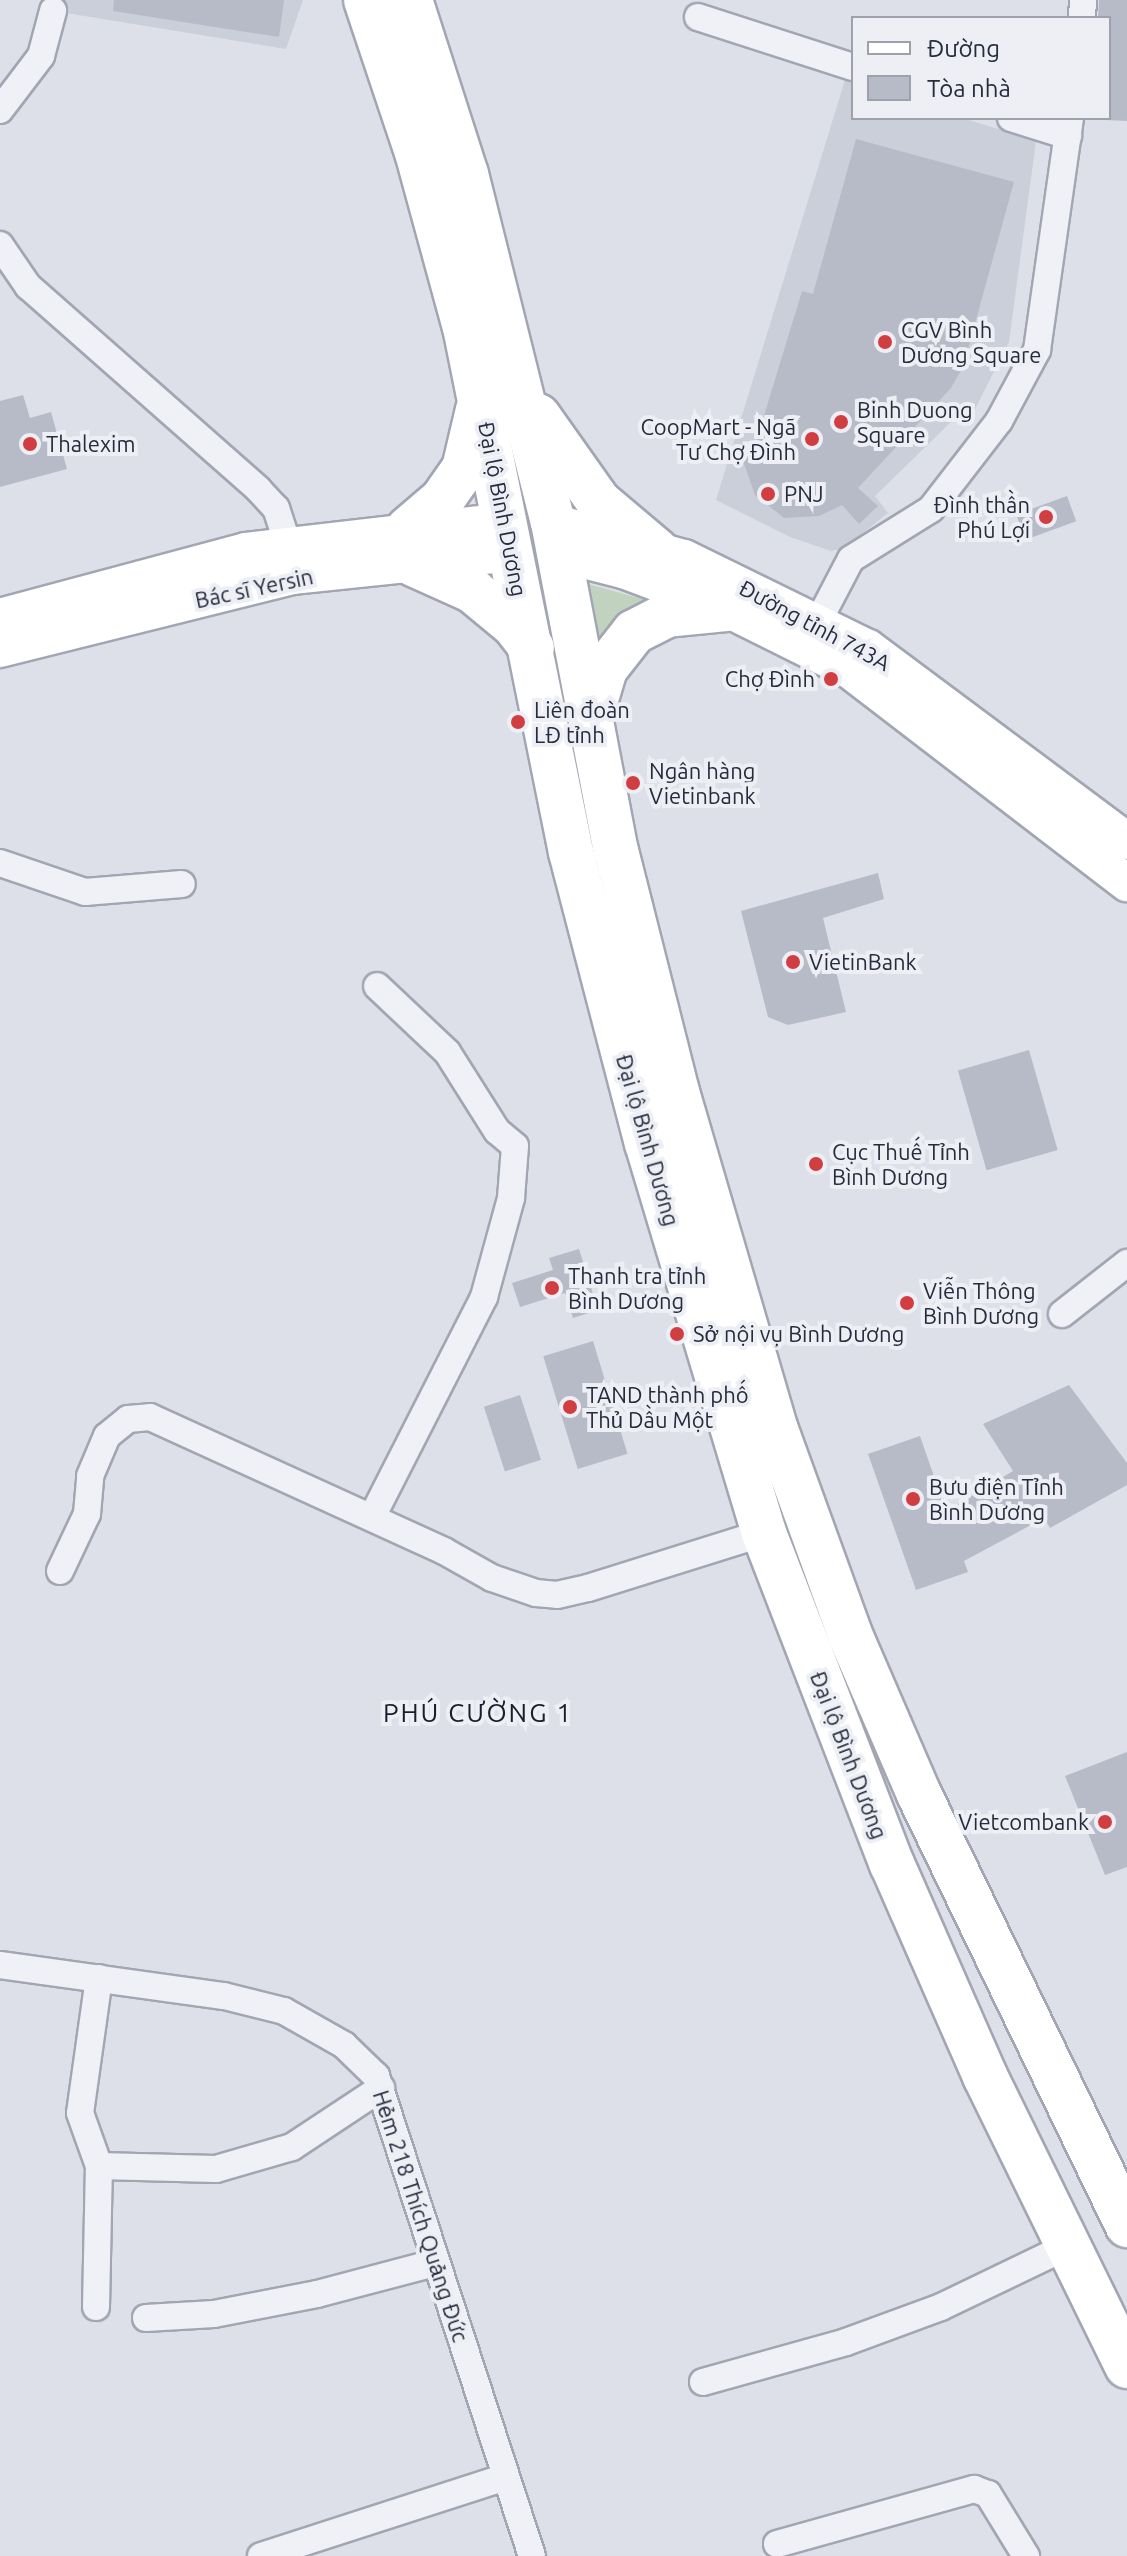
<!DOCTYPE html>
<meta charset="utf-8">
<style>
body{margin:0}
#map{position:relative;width:1127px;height:2556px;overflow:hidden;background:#dde0e8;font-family:Ubuntu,sans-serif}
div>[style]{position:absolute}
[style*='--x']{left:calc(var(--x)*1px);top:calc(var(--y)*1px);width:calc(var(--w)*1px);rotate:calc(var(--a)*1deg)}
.built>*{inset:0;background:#cbcfda}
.green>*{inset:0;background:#c1d2be}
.building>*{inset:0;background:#b7bbc7;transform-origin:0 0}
.roads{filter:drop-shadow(2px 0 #a2a6b2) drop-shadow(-2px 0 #a2a6b2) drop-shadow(0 2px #a2a6b2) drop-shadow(0 -2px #a2a6b2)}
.street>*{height:26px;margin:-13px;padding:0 13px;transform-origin:13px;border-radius:13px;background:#f0f1f6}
.secondary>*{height:36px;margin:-18px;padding:0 18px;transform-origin:18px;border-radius:18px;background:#fff}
.highway>*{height:44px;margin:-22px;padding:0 22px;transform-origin:22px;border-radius:22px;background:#fff}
.dots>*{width:22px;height:22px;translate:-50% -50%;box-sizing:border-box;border:4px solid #edeff5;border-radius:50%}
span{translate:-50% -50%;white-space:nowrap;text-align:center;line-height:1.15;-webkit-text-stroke:8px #edeff5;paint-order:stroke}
.poi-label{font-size:22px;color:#262c3e}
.left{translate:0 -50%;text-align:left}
.right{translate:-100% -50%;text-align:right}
.street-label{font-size:22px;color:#262c3e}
.quarter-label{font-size:26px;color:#191e2f;letter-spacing:2px}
.legend{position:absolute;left:851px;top:16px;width:260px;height:104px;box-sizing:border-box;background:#edeff5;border:2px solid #9da1ac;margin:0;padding:10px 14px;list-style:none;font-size:24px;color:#262c3e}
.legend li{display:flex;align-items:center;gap:16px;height:40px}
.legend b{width:40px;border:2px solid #9da1ac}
</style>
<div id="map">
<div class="built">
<div style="clip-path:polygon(59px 0,303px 0,286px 49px,60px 12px)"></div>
<div style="clip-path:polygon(845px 80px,853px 83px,853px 118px,963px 118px,1036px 141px,1009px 342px,967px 425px,953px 420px,875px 496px,888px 513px,844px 548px,831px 551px,790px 537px,716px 500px)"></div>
</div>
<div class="green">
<div style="clip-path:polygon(577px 581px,646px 600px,593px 648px)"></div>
</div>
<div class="building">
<div style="clip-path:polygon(114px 0,284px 0,279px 37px,113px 11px)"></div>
<div style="clip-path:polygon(1099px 0,1127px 0,1127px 121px,1106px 120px,1109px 18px,1098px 18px)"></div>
<div style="clip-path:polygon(856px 139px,1014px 182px,963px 367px,951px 388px,858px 488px,878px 506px,859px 524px,842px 505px,819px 516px,784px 518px,755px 495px,742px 458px,752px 455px,802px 291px,813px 294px)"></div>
<div style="clip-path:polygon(23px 395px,30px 418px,51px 412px,67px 469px,0 487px,0 401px)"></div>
<div style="left:1067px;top:496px;width:27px;height:54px;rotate:70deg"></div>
<div style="clip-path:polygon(878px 873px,884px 899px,823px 918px,846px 1012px,788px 1025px,768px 1017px,741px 911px)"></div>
<div style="left:1029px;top:1050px;width:104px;height:74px;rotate:74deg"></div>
<div style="clip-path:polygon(579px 1249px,598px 1310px,573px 1318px,565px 1293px,520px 1307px,512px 1283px,553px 1270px,549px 1258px)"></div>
<div style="left:593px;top:1341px;width:118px;height:52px;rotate:73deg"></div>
<div style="clip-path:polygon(1069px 1385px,1127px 1463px,1127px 1485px,1050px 1528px,1044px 1518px,964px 1561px,968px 1572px,916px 1590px,868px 1454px,920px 1436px,946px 1511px,1013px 1471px,983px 1424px)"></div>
<div style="left:520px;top:1395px;width:68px;height:38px;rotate:72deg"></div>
<div style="clip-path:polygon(1127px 1752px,1127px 1867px,1105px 1875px,1065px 1776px)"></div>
</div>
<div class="roads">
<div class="street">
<div style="--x:698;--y:17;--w:163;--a:17.9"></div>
<div style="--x:1082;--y:18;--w:18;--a:-87"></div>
<div style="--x:0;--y:110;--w:68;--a:-52.8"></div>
<div style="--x:41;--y:56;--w:47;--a:-75.1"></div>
<div style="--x:1011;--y:118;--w:60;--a:17.5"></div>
<div style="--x:0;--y:245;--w:50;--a:55.7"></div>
<div style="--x:28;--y:286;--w:307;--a:41.4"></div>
<div style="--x:258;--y:489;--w:26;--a:47"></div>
<div style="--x:276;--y:508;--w:39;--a:72"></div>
<div style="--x:818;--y:622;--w:71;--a:-62.4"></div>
<div style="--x:851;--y:559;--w:94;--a:-32"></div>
<div style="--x:931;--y:509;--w:111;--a:-52.3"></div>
<div style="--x:999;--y:421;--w:81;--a:-61.8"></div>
<div style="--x:1037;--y:350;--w:234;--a:-81.9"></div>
<div style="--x:0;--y:863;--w:90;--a:18.8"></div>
<div style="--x:85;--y:892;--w:97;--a:-4.7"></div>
<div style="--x:1062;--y:1314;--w:83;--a:-38.1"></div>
<div style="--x:372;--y:1517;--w:247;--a:-63"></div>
<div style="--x:484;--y:1297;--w:103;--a:-74.7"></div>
<div style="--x:511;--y:1198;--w:52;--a:-85.6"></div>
<div style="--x:515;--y:1146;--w:23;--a:-140"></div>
<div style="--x:497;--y:1131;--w:93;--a:-122.3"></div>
<div style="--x:447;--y:1052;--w:96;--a:-136.7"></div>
<div style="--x:60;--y:1571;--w:63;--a:-64.7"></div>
<div style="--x:87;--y:1514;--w:38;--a:-85"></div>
<div style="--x:90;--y:1476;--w:43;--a:-67"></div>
<div style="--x:107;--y:1436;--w:27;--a:-39"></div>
<div style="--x:128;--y:1419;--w:22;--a:-5"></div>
<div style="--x:150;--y:1417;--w:323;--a:24.5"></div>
<div style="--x:444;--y:1551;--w:55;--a:29.4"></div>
<div style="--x:492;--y:1578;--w:46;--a:18.8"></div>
<div style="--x:536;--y:1593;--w:21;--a:5"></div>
<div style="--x:557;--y:1595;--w:32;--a:-13"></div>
<div style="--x:588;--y:1588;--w:184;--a:-17.4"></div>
<div style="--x:0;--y:1965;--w:226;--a:7.9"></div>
<div style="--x:224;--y:1996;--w:62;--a:14"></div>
<div style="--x:284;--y:2011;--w:69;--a:29.5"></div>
<div style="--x:344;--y:2045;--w:45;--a:44.1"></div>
<div style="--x:376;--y:2076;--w:505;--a:72"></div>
<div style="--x:99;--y:1978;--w:136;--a:98"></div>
<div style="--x:80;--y:2113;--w:56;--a:70.3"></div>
<div style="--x:99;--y:2166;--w:117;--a:1.5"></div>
<div style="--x:216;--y:2169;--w:79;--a:-16.1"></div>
<div style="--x:292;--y:2147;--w:107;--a:-33.5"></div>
<div style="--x:96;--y:2307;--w:141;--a:-88.8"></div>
<div style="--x:146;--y:2318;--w:68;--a:-3.4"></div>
<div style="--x:214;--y:2314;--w:105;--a:-11"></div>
<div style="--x:317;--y:2294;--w:121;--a:-14.8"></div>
<div style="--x:703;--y:2382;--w:148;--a:-15.6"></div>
<div style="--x:846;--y:2342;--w:101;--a:-20.2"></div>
<div style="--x:941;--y:2307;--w:141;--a:-25.7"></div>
<div style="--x:777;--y:2544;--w:205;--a:-15.6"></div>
<div style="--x:974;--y:2489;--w:15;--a:20"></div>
<div style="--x:988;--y:2494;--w:73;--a:58.5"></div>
<div style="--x:261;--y:2556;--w:256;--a:-17.9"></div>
</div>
<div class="secondary">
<div style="--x:553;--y:522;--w:136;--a:15.4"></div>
<div style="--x:684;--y:558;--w:205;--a:26.1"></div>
<div style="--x:868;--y:648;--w:323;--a:36.7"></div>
<div style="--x:560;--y:554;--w:65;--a:14.3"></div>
<div style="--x:623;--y:570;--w:111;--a:20.6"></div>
<div style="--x:727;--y:609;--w:135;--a:26.4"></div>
<div style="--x:848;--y:669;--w:352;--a:37.5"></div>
<div style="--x:0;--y:617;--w:255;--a:-15"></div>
<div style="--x:246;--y:551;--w:262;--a:-6.6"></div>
<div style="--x:0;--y:649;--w:302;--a:-14"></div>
<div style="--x:293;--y:576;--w:221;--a:-6"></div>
</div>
<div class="highway">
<div style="--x:366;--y:0;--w:160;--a:71.5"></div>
<div style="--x:417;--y:152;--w:181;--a:74.7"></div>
<div style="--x:465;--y:327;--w:536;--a:78.59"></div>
<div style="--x:571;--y:852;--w:301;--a:75.4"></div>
<div style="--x:647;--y:1143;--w:407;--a:73.3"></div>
<div style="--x:764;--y:1533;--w:355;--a:68.9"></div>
<div style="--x:892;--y:1864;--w:232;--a:66.3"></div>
<div style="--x:985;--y:2076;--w:323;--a:63.9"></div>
<div style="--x:410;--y:0;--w:183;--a:72.2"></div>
<div style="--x:466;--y:174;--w:359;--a:76"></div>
<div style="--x:553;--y:522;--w:335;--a:79.2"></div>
<div style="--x:616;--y:851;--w:249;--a:75.8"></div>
<div style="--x:677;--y:1092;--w:352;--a:73.7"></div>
<div style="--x:776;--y:1430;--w:220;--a:70.1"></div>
<div style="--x:851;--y:1637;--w:171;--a:66.6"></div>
<div style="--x:919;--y:1794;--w:479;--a:64.2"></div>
<div style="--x:538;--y:416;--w:105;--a:54.7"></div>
<div style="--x:599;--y:502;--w:76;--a:40.2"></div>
<div style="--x:408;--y:529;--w:45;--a:-40.5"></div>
<div style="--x:442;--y:500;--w:38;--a:-55"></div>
<div style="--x:464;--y:469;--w:61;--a:-76.7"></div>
<div style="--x:413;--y:564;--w:66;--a:24.2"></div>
<div style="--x:473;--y:591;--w:53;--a:39.7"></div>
<div style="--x:514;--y:625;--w:29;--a:52"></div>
<div style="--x:591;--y:716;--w:49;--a:-73.4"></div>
<div style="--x:605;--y:669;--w:47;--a:-51.9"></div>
<div style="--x:634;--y:632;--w:37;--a:-27"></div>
<div style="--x:667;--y:615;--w:60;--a:-5.7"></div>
</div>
</div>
<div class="dots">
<div style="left:885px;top:342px;background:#d13e42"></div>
<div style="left:841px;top:422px;background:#d13e42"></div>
<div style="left:812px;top:439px;background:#d13e42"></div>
<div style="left:30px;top:444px;background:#d13e42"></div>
<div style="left:768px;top:494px;background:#d13e42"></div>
<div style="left:1046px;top:517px;background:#d13e42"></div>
<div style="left:831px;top:679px;background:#d13e42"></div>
<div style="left:518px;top:722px;background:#d13e42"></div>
<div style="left:633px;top:783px;background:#d13e42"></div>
<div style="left:793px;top:962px;background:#d13e42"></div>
<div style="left:816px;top:1164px;background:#d13e42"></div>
<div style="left:552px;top:1288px;background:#d13e42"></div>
<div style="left:907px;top:1303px;background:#d13e42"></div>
<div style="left:677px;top:1334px;background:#d13e42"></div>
<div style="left:570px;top:1407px;background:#d13e42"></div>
<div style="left:913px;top:1499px;background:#d13e42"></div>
<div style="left:1105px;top:1822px;background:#d13e42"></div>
</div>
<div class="poi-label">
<span class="left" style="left:901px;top:342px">CGV Bình<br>Dương Square</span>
<span class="left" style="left:857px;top:422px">Binh Duong<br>Square</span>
<span class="right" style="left:796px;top:439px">CoopMart - Ngã<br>Tư Chợ Đình</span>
<span class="left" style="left:46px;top:444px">Thalexim</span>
<span class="left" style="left:784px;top:494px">PNJ</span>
<span class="right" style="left:1030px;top:517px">Đình thần<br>Phú Lợi</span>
<span class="right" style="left:815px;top:679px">Chợ Đình</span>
<span class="left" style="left:534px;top:722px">Liên đoàn<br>LĐ tỉnh</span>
<span class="left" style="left:649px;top:783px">Ngân hàng<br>Vietinbank</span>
<span class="left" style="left:809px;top:962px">VietinBank</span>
<span class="left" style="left:832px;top:1164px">Cục Thuế Tỉnh<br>Bình Dương</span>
<span class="left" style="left:568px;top:1288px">Thanh tra tỉnh<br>Bình Dương</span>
<span class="left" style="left:923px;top:1303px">Viễn Thông<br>Bình Dương</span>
<span class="left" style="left:693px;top:1334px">Sở nội vụ Bình Dương</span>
<span class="left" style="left:586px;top:1407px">TAND thành phố<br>Thủ Dầu Một</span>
<span class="left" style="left:929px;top:1499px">Bưu điện Tỉnh<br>Bình Dương</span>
<span class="right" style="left:1089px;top:1822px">Vietcombank</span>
</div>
<div class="street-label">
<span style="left:503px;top:509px;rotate:79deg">Đại lộ Bình Dương</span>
<span style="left:254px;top:588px;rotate:-12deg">Bác sĩ Yersin</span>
<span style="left:815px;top:625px;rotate:28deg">Đường tỉnh 743A</span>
<span style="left:648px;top:1140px;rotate:74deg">Đại lộ Bình Dương</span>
<span style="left:849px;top:1755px;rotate:69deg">Đại lộ Bình Dương</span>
<span style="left:421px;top:2216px;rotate:72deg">Hẻm 218 Thích Quảng Đức</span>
</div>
<div class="quarter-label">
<span style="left:478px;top:1713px">PHÚ CƯỜNG 1</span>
</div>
<ul class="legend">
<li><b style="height:10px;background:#fff"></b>Đường</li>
<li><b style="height:22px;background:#b7bbc7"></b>Tòa nhà</li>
</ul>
</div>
